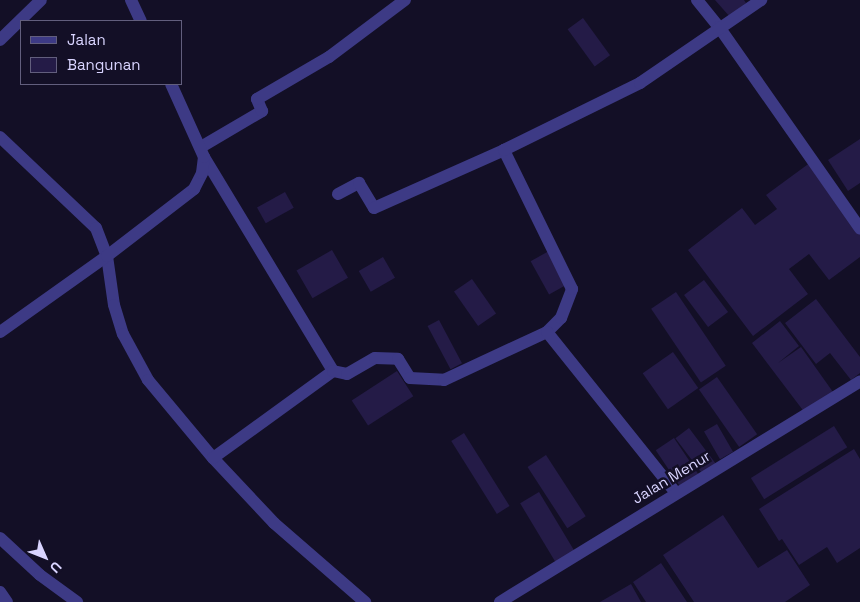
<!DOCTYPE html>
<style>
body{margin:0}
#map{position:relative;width:860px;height:602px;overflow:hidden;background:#130f26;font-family:"Space Grotesk",sans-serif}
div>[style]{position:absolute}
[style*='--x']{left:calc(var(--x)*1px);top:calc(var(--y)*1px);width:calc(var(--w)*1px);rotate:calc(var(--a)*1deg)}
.building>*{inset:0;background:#241b47;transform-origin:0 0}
.street>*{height:12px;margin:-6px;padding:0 6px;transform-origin:6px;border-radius:6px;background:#3d3a85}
span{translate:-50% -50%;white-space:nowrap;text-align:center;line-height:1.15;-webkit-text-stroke:5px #130f26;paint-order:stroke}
.street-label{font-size:15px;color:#d9d4ff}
.legend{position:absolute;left:20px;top:20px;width:162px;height:65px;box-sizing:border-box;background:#130f26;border:1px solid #625e7d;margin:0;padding:6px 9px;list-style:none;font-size:15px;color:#d9d4ff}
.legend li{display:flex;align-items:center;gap:10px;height:25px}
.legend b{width:25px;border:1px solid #625e7d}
.north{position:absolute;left:20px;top:532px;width:50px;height:50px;-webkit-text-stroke:4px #130f26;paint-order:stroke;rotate:134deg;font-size:14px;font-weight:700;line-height:20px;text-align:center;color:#d9d4ff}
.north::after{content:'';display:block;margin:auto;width:18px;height:22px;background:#d9d4ff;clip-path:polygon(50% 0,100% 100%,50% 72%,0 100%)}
</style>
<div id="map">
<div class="building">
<div style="clip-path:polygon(715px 0,744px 0,746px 3px,730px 17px)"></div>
<div style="left:583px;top:18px;width:46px;height:19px;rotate:54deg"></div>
<div style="clip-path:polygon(860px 139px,860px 183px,848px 191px,828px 160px)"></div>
<div style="clip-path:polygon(811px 162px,860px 229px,860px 257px,829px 280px,809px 254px,789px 269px,808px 294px,753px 336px,688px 250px,742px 208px,755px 225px,777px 209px,766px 195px)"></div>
<div style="left:285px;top:192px;width:18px;height:32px;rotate:61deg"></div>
<div style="left:332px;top:250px;width:32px;height:41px;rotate:60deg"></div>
<div style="left:549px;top:251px;width:38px;height:21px;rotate:61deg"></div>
<div style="left:383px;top:257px;width:24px;height:28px;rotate:60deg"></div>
<div style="left:472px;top:279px;width:42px;height:22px;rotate:55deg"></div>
<div style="left:704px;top:280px;width:40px;height:25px;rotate:53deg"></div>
<div style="left:676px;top:292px;width:89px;height:30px;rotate:56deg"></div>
<div style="clip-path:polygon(816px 299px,860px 357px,860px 373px,851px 380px,830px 353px,816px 364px,785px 323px)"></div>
<div style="left:439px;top:320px;width:49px;height:13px;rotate:62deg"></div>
<div style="clip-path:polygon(780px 321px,799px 346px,778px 363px,801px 347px,833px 392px,805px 413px,752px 343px)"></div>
<div style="left:673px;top:352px;width:44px;height:37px;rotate:55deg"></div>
<div style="left:397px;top:371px;width:30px;height:54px;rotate:57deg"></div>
<div style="left:717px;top:377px;width:70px;height:22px;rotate:55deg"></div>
<div style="left:717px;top:424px;width:32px;height:15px;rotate:60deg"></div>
<div style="left:834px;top:426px;width:25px;height:98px;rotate:58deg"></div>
<div style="left:689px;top:428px;width:44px;height:17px;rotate:53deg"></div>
<div style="left:464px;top:433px;width:86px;height:15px;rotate:58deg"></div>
<div style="left:674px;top:438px;width:43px;height:22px;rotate:56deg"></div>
<div style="clip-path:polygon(854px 449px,860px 459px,860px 548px,837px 563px,827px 547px,799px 565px,782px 539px,779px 541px,759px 509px)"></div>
<div style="left:546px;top:455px;width:73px;height:22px;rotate:57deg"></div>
<div style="left:539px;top:492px;width:70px;height:22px;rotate:59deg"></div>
<div style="clip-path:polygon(723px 515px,758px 568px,787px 550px,810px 585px,785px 602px,694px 602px,663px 555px)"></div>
<div style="clip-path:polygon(661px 563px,687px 602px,646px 602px,633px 582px)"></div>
<div style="clip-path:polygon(631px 584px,641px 602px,600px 602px)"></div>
</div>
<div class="street">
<div style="--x:131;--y:0;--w:23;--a:65"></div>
<div style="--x:697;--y:0;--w:35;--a:51"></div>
<div style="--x:719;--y:27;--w:246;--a:55"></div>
<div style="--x:0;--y:40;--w:57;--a:-44.3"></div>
<div style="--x:0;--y:137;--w:132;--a:43.5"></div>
<div style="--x:96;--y:228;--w:30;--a:69"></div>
<div style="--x:107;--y:256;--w:49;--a:81.9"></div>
<div style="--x:114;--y:305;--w:30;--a:73"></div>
<div style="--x:123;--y:334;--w:52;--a:61.5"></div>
<div style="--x:148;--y:380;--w:102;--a:50.2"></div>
<div style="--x:213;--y:458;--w:89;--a:46.8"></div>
<div style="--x:274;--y:523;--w:121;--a:41"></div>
<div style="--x:201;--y:147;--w:71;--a:-30.5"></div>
<div style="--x:262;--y:111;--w:13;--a:-113"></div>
<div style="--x:257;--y:99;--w:83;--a:-30.3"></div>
<div style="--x:329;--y:57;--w:95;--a:-36.9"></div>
<div style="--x:204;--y:157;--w:250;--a:58.9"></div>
<div style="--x:338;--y:194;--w:24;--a:-28"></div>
<div style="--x:359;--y:183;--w:29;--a:59"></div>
<div style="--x:374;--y:208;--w:142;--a:-24"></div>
<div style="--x:0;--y:332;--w:131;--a:-35.4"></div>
<div style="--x:107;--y:256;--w:110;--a:-37.6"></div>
<div style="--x:194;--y:189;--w:18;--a:-63"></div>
<div style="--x:202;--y:173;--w:16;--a:-83"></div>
<div style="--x:204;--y:157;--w:80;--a:-114.3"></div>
<div style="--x:547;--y:332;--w:20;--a:-45"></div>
<div style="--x:561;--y:318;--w:31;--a:-69"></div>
<div style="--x:572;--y:289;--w:155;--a:-116.1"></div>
<div style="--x:504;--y:150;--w:152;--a:-26.2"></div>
<div style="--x:640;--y:83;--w:147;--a:-34.4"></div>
<div style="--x:213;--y:458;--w:148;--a:-35.9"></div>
<div style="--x:333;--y:371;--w:14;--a:12"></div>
<div style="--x:347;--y:374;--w:32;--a:-30"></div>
<div style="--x:375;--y:358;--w:23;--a:2"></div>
<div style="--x:398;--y:359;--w:22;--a:58"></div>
<div style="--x:410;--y:378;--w:34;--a:3"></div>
<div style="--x:444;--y:380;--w:114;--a:-25"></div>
<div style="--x:547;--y:332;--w:206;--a:51.3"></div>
<div style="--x:0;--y:538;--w:54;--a:42.8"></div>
<div style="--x:40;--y:575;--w:46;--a:36.1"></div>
<div style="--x:0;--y:592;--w:12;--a:55"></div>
<div style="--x:500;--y:602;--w:422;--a:-31.5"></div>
</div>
<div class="street-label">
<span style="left:671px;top:477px;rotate:-31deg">Jalan Menur</span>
</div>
<ul class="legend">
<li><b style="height:6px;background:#3d3a85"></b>Jalan</li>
<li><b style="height:14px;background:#241b47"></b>Bangunan</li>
</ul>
<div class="north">U</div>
</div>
